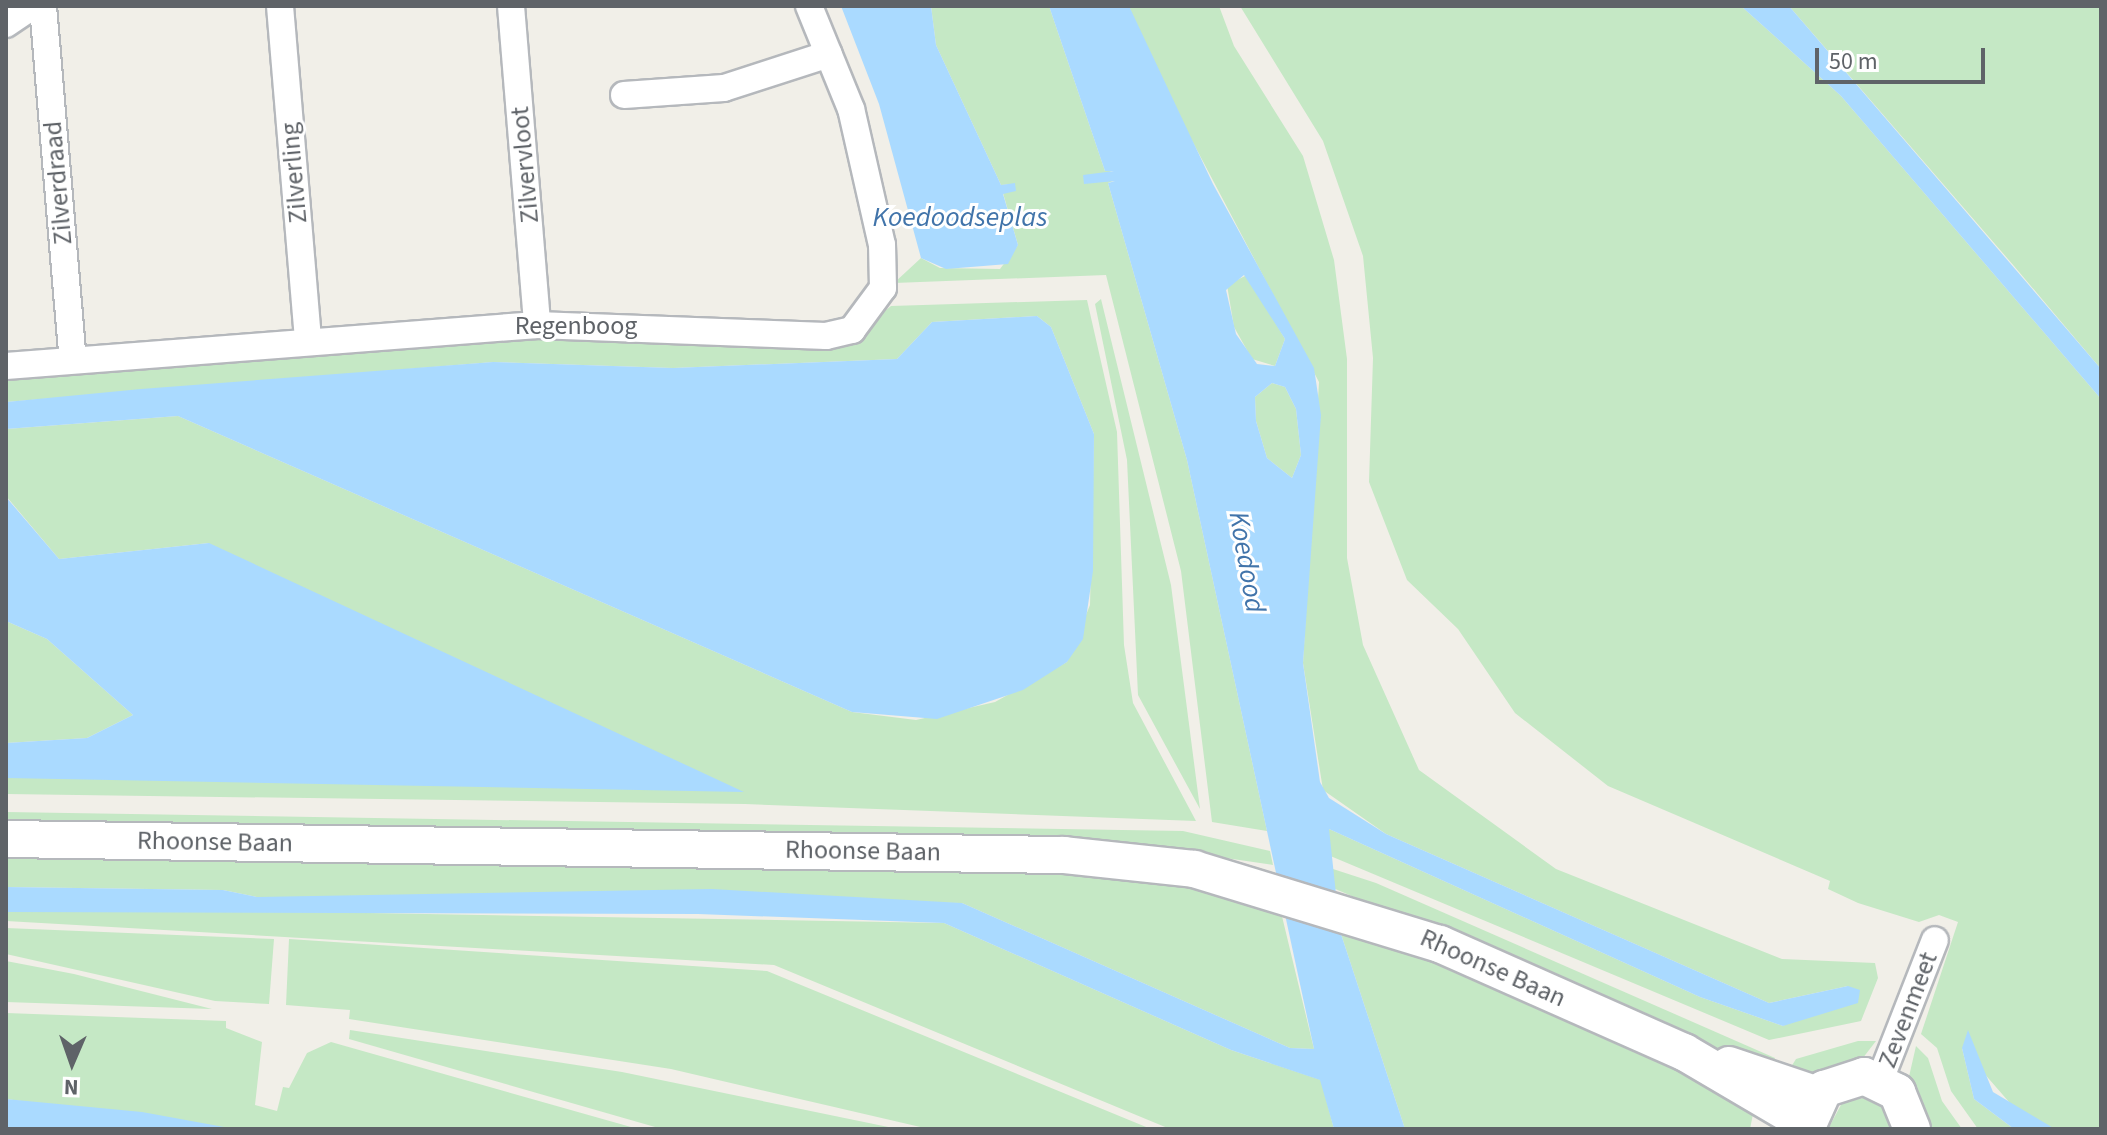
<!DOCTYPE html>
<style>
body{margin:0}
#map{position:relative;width:2107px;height:1135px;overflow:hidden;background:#f1efe8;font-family:"Source Sans 3",sans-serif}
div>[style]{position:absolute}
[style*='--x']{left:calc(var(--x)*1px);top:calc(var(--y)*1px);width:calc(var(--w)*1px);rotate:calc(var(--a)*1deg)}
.green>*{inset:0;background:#c5e8c5}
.water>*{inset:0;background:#aadaff}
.roads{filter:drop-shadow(2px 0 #b5b8bc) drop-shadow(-2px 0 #b5b8bc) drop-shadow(0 2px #b5b8bc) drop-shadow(0 -2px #b5b8bc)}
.minor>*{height:26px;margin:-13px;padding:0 13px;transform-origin:13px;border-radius:13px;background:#fff}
.secondary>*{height:36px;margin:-18px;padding:0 18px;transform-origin:18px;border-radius:18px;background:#fff}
span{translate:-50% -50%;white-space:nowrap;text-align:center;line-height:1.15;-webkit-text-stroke:6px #fff;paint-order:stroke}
.street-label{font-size:26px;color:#5f6368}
.water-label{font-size:28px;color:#4174aa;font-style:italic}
.frame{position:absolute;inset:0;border:8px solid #5f6368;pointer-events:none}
.north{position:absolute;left:32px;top:1023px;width:80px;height:80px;-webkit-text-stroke:6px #fff;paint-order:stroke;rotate:182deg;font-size:22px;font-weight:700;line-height:32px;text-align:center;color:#5f6368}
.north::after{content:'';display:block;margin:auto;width:28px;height:36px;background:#5f6368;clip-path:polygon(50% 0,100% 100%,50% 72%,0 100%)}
.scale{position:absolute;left:1815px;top:48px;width:170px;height:36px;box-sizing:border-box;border:4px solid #5f6368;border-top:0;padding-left:10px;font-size:24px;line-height:28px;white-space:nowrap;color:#5f6368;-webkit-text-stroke:6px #fff;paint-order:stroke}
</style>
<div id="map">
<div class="green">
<div style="clip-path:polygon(931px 6px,1049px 6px,1105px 171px,1114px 170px,1084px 183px,1115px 180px,1108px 183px,1187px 460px,1267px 831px,1212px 822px,1181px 571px,1106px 275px,894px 283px,921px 258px,940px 268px,1000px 269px,1018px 245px,1003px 193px,1015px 184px,1001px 185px,936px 45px)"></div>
<div style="clip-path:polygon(1129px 6px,1219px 6px,1234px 46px,1303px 156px,1334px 260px,1347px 359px,1347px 558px,1363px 645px,1419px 770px,1556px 869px,1782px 959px,1875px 963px,1878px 978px,1861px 1021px,1769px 1040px,1328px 855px,1329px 829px,1700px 997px,1783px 1026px,1848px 986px,1769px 1003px,1386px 834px,1323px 790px,1303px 663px,1319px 382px,1147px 55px)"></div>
<div style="clip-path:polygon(1240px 6px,1741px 6px,1841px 96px,2101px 399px,2101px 1129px,2055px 1129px,2016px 1110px,1962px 1048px,1974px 1099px,2014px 1129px,1978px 1129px,1951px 1091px,1937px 1048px,1921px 1034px,1958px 922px,1939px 915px,1919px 922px,1858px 903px,1828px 889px,1830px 881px,1608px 786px,1515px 713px,1458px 629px,1407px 580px,1369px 482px,1373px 358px,1363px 256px,1323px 141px)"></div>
<div style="clip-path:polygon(1789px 6px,2101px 6px,2101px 369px,2014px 266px)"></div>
<div style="clip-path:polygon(1247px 275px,1285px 339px,1275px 366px,1252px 359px,1234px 327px,1227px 285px)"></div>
<div style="clip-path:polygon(1101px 299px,1171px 585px,1200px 809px,1138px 695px,1127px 460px,1095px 304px)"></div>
<div style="clip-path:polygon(1087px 300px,1117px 432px,1124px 645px,1133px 703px,1196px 821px,745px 804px,6px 794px,6px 778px,109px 778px,209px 543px,59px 559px,6px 496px,6px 429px,178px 416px,852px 712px,916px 720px,995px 702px,1067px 662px,1090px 605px,1094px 434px,1051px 327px,1037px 316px,932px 322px,897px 359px,673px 368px,493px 362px,6px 402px,6px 379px,395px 343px,866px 326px,891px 306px)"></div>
<div style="clip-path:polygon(1272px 383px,1285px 387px,1296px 409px,1301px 455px,1292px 478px,1267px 458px,1256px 421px,1255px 397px)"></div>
<div style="clip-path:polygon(6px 621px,47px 639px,133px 715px,87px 738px,6px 743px)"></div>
<div style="clip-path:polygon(6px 812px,1183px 831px,1270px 851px,1273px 865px,1130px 844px,6px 825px)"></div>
<div style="clip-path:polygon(6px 852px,1132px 871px,1280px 908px,1314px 1049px,1290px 1048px,962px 903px,257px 897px,223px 890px,6px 887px)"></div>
<div style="clip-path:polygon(1330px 868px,1376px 883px,1775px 1058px,1770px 1069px,1688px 1040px,1333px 888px)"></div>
<div style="clip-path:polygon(257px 911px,944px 923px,1231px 1050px,1321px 1080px,1334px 1129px,1170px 1129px,774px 965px,6px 921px,6px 912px)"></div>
<div style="clip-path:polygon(6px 928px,274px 939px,269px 1004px,215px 1001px,6px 954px)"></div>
<div style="clip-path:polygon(1340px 931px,1413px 947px,1755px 1104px,1750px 1129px,1405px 1129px)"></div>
<div style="clip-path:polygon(289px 939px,767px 971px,1151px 1129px,929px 1129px,671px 1069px,349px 1019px,350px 1010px,286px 1005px)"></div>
<div style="clip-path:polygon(6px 961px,74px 974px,212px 1009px,6px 1002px)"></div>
<div style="clip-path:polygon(6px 1013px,226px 1021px,226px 1028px,262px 1042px,255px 1105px,277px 1111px,283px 1087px,289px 1088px,307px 1053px,331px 1042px,638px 1129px,235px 1129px,6px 1099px)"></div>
<div style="clip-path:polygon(350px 1030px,622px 1072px,898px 1129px,662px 1129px,349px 1039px)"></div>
<div style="clip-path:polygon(1858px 1041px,1876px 1041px,1859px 1063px,1821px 1078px,1786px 1075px,1796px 1059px)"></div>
<div style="clip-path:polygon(1916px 1046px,1928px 1058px,1942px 1101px,1962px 1129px,1925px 1129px,1908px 1081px)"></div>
<div style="clip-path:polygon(1863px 1098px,1882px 1107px,1891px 1129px,1828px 1129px,1842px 1103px)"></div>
</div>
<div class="water">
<div style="clip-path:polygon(841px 6px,931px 6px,936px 45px,1001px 185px,1015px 183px,1016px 191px,1003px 194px,1018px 245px,1008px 264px,946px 269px,921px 258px,879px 104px)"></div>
<div style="clip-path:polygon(evenodd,1049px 6px,1129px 6px,1213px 184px,1314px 368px,1321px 415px,1303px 663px,1320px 782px,1329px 798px,1386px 834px,1769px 1003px,1848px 986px,1860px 990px,1858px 1003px,1783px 1026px,1700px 997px,1329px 829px,1340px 931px,1405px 1129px,1334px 1129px,1320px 1080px,1231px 1050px,944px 923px,698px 914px,6px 912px,6px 887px,223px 890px,257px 897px,712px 889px,962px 903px,1290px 1048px,1314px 1049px,1187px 460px,1108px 183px,1115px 181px,1084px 184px,1083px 175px,1114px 171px,1105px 171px,1049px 6px,1244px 275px,1285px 339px,1275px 366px,1257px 364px,1236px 334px,1226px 290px,1244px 275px,1049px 6px,1272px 383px,1285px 387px,1296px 409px,1301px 455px,1292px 478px,1267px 458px,1256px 421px,1255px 397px,1272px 383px)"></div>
<div style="clip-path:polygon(1741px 6px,1789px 6px,2101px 369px,2101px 399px,1841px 96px)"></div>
<div style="clip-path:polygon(1037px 316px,1051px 327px,1094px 434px,1093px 571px,1083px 639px,1067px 662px,1023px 690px,937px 719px,852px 712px,178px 416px,6px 429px,6px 402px,141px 389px,493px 362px,673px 368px,897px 359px,932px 322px)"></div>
<div style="clip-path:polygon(6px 497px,59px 559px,209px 543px,744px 792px,6px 778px,6px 743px,87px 738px,133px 715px,47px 639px,6px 621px)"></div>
<div style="clip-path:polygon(1968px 1030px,1993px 1092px,2055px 1129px,2014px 1129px,1974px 1099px,1962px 1048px)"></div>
<div style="clip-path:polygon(6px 1099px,142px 1112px,235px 1129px,6px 1129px)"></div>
</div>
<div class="roads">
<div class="minor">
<div style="--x:43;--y:6;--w:355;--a:85.2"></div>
<div style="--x:280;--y:6;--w:335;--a:85.2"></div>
<div style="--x:511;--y:6;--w:320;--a:85.3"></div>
<div style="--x:6;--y:24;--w:32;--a:-34"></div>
<div style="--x:624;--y:95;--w:100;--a:-4"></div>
<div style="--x:724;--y:88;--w:110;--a:-17.9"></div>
<div style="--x:6;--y:366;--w:533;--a:-4.42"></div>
<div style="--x:537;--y:325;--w:289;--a:2.2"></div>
<div style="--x:826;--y:336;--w:27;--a:-13"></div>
<div style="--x:852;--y:330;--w:52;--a:-53.6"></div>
<div style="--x:883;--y:288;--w:43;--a:-91.3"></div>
<div style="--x:882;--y:245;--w:139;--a:-102.8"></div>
<div style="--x:851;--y:109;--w:111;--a:-112.2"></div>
<div style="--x:1880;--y:1080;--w:150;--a:-68.6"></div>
</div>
<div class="secondary">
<div style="--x:6;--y:839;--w:1058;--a:0.87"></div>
<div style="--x:1064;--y:855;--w:131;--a:6.1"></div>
<div style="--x:1194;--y:869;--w:257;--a:17"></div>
<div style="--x:1440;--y:944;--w:267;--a:23.9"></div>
<div style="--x:1684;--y:1052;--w:142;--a:30.5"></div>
<div style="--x:1729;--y:1065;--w:94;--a:18.6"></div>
<div style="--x:1806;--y:1129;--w:44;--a:-65.8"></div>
<div style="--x:1824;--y:1089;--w:42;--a:-18"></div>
<div style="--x:1864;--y:1076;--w:37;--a:26"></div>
<div style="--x:1897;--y:1092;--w:40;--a:68"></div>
</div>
</div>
<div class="street-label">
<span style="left:525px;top:165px;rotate:-95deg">Zilvervloot</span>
<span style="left:294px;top:173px;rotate:-95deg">Zilverling</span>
<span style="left:58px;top:183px;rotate:-95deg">Zilverdraad</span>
<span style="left:576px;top:326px">Regenboog</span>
<span style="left:215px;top:842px;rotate:1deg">Rhoonse Baan</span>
<span style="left:863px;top:851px;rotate:1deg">Rhoonse Baan</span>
<span style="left:1493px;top:968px;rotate:24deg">Rhoonse Baan</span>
<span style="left:1908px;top:1010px;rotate:-69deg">Zevenmeet</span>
</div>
<div class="water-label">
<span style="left:960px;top:217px">Koedoodseplas</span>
<span style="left:1247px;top:562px;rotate:80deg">Koedood</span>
</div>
<div class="frame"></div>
<div class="north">N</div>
<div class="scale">50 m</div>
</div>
